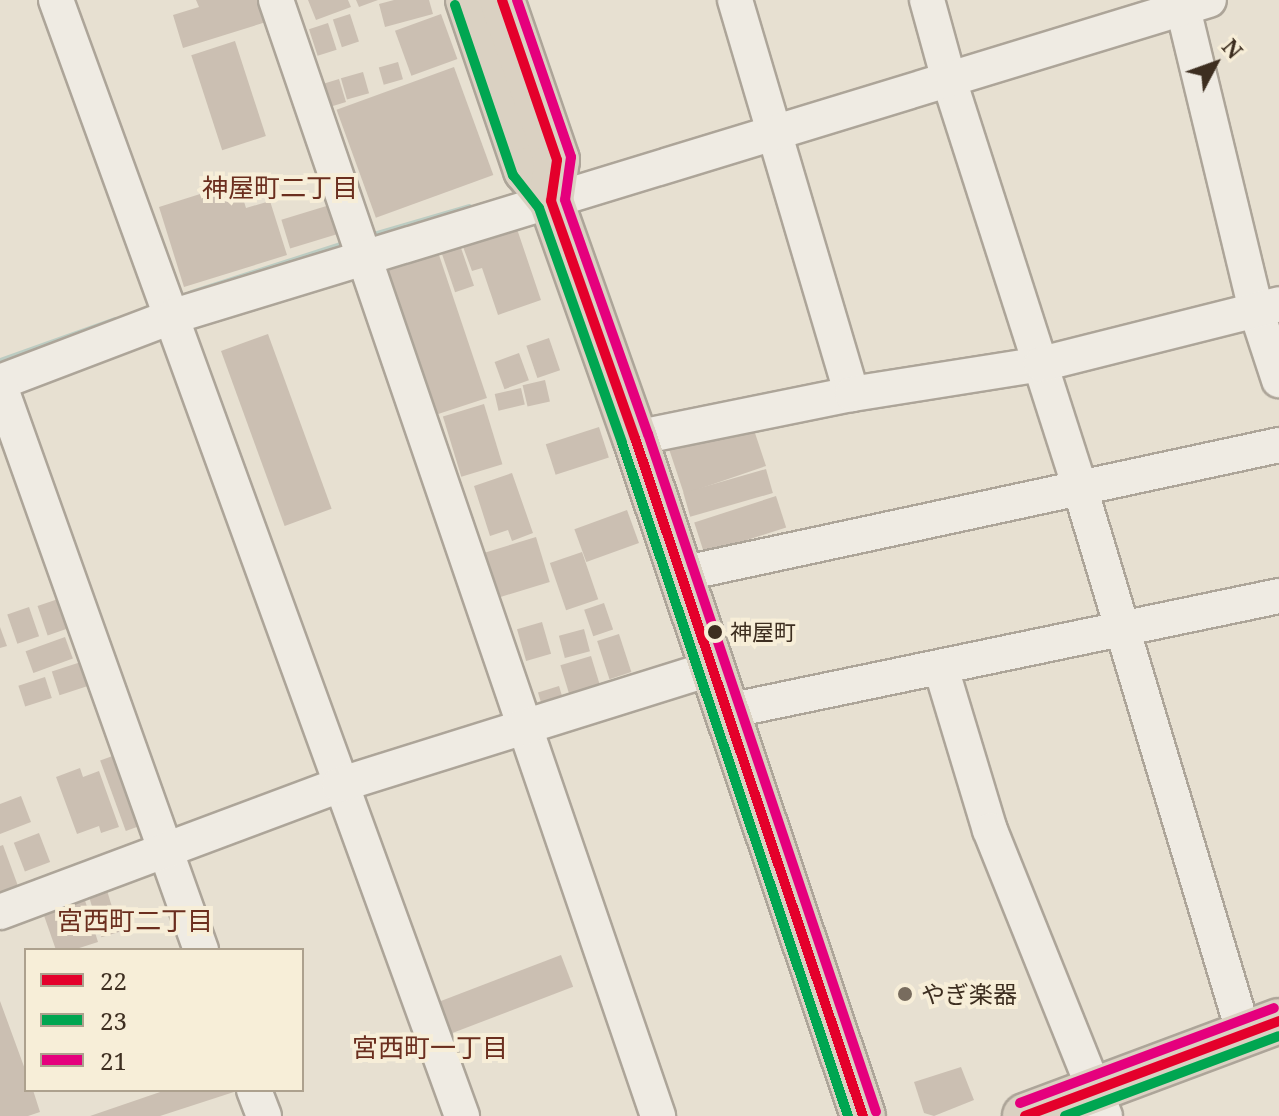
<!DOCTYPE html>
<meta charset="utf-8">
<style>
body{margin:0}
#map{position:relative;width:1279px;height:1116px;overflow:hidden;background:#e7e0d1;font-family:"Noto Serif","Noto Sans JP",serif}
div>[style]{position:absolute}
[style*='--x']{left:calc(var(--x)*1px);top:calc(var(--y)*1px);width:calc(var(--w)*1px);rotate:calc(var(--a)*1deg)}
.stream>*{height:7px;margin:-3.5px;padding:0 3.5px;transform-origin:3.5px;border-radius:3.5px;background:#bcccc2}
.building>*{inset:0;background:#cbbfb2;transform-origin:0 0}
.roads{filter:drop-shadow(2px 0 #ada599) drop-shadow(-2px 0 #ada599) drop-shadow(0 2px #ada599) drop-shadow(0 -2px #ada599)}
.minor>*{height:34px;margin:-17px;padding:0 17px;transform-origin:17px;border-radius:17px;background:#efebe3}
.highway>*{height:44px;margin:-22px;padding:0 22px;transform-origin:22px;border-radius:22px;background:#dad1c2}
.bus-1>*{height:10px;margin:-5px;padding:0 5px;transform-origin:5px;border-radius:5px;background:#e4002b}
.bus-2>*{height:10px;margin:-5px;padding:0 5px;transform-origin:5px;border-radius:5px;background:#00a651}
.bus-3>*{height:10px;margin:-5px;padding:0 5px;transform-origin:5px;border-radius:5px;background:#e5007d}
.dots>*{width:22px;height:22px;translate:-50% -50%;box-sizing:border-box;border:4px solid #f7eed8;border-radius:50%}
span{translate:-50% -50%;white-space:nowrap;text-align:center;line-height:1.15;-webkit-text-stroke:8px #f7eed8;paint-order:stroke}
.bus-label{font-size:22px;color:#3d2e20}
.left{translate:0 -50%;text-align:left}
.poi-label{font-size:24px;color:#3d2e20}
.neighbourhood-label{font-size:26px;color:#6b2e1e}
.legend{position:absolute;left:24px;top:948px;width:280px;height:144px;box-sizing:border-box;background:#f7eed8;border:2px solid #ada18e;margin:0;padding:10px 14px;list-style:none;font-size:24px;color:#3d2e20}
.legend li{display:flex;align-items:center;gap:16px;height:40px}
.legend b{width:40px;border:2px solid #ada18e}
.north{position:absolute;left:1175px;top:24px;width:80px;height:80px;-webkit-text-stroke:6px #f7eed8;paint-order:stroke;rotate:49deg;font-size:22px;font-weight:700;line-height:32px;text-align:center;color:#3d2e20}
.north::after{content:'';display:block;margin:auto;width:28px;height:36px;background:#3d2e20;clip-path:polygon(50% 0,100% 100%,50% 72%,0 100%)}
</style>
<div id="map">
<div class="stream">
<div style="--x:366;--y:237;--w:107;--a:-16.2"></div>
<div style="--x:191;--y:293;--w:167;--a:-17.8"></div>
<div style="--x:0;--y:361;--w:122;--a:-19.6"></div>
</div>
<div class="building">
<div style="clip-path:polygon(196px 0,259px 0,266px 22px,183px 48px,173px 15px,199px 7px)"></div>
<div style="clip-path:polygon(308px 0,348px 0,351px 7px,316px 20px)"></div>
<div style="clip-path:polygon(356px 0,378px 0,359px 7px)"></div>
<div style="clip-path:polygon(394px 0,429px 0,433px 14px,385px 27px,379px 4px)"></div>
<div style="left:350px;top:14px;width:29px;height:18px;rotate:72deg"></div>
<div style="left:441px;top:14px;width:48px;height:49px;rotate:70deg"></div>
<div style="left:328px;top:23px;width:28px;height:20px;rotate:72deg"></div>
<div style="left:235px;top:41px;width:100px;height:46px;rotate:72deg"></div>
<div style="left:398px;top:62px;width:18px;height:20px;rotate:74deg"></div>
<div style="left:454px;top:67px;width:115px;height:125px;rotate:70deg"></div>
<div style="left:363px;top:72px;width:22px;height:23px;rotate:74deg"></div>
<div style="left:339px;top:79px;width:24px;height:24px;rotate:73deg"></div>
<div style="clip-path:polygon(238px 182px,246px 208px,270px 201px,287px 255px,184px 287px,159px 207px)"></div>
<div style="left:333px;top:204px;width:30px;height:54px;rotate:73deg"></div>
<div style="clip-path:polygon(516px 226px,541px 300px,498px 315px,482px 268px,472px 271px,462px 244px)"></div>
<div style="left:460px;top:245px;width:43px;height:20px;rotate:71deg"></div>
<div style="clip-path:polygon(437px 249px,487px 398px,429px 417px,382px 277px,398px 262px)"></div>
<div style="left:268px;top:334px;width:186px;height:50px;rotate:70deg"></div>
<div style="left:549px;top:338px;width:34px;height:24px;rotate:71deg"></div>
<div style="left:519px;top:353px;width:29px;height:26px;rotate:70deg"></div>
<div style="left:545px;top:380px;width:22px;height:23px;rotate:77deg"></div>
<div style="left:521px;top:388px;width:17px;height:27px;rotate:77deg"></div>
<div style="left:484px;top:404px;width:63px;height:43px;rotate:73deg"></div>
<div style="clip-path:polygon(752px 424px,766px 466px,684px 494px,667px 443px)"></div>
<div style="left:599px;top:427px;width:32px;height:56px;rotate:72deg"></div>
<div style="left:766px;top:469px;width:25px;height:86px;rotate:74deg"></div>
<div style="clip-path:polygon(512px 473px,533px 533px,512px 541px,508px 530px,490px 536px,474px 486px)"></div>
<div style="left:776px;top:496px;width:33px;height:86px;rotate:72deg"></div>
<div style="left:627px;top:510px;width:35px;height:56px;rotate:70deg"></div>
<div style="left:536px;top:537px;width:47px;height:58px;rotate:73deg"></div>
<div style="left:582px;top:552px;width:50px;height:34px;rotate:71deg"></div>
<div style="left:64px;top:597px;width:31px;height:28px;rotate:71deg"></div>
<div style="left:604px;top:603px;width:28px;height:21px;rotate:71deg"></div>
<div style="left:29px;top:607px;width:31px;height:23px;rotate:71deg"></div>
<div style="left:542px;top:622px;width:33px;height:26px;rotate:74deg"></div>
<div style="clip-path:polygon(0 627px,7px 646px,0 648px)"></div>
<div style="left:584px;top:629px;width:23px;height:26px;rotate:75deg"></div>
<div style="left:619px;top:634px;width:40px;height:23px;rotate:72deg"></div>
<div style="left:65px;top:637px;width:23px;height:42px;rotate:70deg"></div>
<div style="left:591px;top:656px;width:34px;height:32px;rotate:73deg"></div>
<div style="left:87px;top:660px;width:25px;height:37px;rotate:72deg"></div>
<div style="left:45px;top:677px;width:22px;height:28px;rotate:72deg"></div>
<div style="left:559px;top:686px;width:17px;height:22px;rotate:73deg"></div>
<div style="left:118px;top:754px;width:75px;height:19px;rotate:70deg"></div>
<div style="clip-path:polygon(80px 768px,83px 777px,99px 771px,119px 827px,101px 833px,99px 826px,77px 834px,56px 777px)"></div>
<div style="clip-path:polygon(21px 796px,31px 822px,0 834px,0 804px)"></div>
<div style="left:39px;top:833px;width:31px;height:27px;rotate:69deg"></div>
<div style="clip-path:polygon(3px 845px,18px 886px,0 893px,0 846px)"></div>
<div style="left:105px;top:884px;width:50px;height:19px;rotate:73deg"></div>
<div style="clip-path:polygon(83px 894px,98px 942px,73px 950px,56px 950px,41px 907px)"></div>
<div style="left:561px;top:955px;width:34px;height:130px;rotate:69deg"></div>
<div style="clip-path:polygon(0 1001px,26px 1072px,26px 1090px,33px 1090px,40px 1112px,28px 1116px,0 1116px)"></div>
<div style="clip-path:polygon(961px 1067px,974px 1100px,934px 1116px,924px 1113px,914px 1082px)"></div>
<div style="clip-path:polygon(166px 1090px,237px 1091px,160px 1116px,90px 1116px)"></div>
</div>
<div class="roads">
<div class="minor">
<div style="--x:56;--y:0;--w:1188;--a:70.01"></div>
<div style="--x:276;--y:0;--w:1180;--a:71.1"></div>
<div style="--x:735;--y:0;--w:411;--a:73.5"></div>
<div style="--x:927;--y:0;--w:83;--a:74.6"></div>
<div style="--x:949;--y:80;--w:429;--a:72.2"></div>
<div style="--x:1080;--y:488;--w:570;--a:73.28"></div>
<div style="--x:1181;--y:0;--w:319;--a:76.4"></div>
<div style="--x:1256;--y:310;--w:74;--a:71.8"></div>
<div style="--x:0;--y:382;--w:186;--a:-20.8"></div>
<div style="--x:174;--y:316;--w:1082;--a:-16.98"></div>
<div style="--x:0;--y:386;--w:599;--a:70.38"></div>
<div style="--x:635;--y:438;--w:221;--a:-11.5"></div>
<div style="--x:852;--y:394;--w:191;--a:-9"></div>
<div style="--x:1041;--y:364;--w:245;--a:-14.1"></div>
<div style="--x:681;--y:574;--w:612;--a:-12.17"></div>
<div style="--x:941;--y:668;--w:169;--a:73.2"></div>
<div style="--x:990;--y:830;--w:308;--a:68.1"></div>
<div style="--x:728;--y:711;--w:563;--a:-11.79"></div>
<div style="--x:0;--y:912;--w:362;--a:-20.5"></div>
<div style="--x:339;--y:785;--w:392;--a:-17.4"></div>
<div style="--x:254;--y:1090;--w:28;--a:69"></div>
</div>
<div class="highway">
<div style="--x:468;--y:0;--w:180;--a:71.2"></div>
<div style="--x:526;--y:170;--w:40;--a:51"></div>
<div style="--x:551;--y:201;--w:251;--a:70.5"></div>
<div style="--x:635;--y:438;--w:715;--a:71.41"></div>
<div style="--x:502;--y:0;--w:169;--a:71"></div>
<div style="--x:557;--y:160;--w:41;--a:98.3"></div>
<div style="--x:1025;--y:1116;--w:271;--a:-20.5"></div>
</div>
</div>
<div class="bus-1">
<div style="--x:502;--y:0;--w:169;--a:71"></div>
<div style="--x:557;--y:160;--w:41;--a:98.3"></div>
<div style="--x:551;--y:201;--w:251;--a:70.5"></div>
<div style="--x:635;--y:438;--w:715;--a:71.41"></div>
<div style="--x:1025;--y:1116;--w:271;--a:-20.5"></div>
</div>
<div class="bus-2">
<div style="--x:455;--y:5;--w:180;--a:71.2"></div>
<div style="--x:513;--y:175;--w:42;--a:51.8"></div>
<div style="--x:539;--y:208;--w:249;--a:70.5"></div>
<div style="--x:622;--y:443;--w:710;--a:71.44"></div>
<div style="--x:1065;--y:1116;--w:228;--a:-20.5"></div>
</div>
<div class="bus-3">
<div style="--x:517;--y:0;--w:166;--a:71"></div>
<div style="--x:571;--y:157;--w:43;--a:97.9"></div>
<div style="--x:565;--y:200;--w:248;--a:70.5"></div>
<div style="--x:648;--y:434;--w:715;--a:71.41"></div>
<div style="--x:1020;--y:1103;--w:271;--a:-20.5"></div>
</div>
<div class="dots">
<div style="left:715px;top:632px;background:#3d2e20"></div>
<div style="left:905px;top:994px;background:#786c5e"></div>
</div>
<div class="bus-label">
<span class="left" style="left:730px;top:632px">神屋町</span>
</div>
<div class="poi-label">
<span class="left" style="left:921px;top:994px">やぎ楽器</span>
</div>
<div class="neighbourhood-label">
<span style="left:280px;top:188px">神屋町二丁目</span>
<span style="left:135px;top:921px">宮西町二丁目</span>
<span style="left:430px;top:1048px">宮西町一丁目</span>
</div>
<ul class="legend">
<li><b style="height:10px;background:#e4002b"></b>22</li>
<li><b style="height:10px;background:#00a651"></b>23</li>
<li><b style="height:10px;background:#e5007d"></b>21</li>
</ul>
<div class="north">N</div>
</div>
